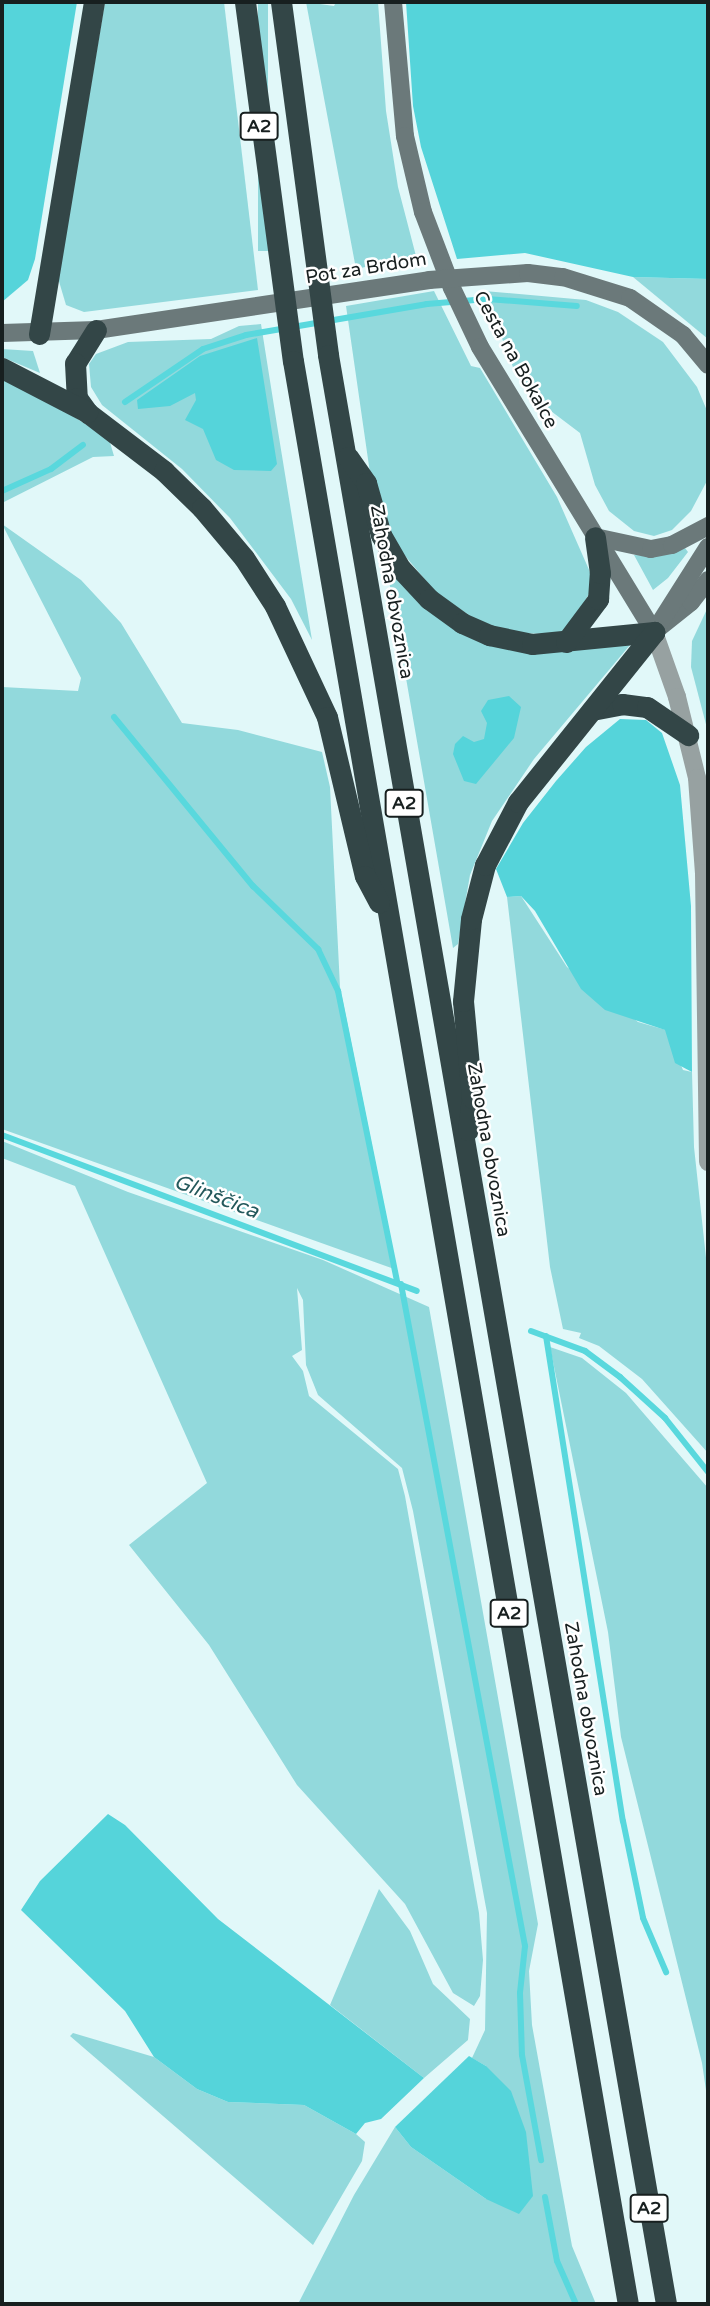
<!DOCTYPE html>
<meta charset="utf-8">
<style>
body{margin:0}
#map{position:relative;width:710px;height:2306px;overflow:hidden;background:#e1f8f9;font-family:"Varela Round",sans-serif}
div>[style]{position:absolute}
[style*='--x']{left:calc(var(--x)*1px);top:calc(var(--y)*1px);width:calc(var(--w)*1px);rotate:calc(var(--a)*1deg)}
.green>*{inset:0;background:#92d9dc;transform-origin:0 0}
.forest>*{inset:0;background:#55d4da}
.stream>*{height:6px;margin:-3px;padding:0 3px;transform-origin:3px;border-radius:3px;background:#59d8dd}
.street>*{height:18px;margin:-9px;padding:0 9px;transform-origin:9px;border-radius:9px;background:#97a1a1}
.secondary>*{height:18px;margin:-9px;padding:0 9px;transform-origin:9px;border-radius:9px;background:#6b797a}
.highway>*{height:21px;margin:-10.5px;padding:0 10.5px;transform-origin:10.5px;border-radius:10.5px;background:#334647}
span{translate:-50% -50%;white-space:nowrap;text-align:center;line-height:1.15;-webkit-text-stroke:5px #fff;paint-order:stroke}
.shield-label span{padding:2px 5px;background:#fff;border:2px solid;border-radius:5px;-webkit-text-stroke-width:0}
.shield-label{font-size:18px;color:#171f1f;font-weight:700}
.street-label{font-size:19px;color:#171f1f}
.water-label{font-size:21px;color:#24595c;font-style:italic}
.frame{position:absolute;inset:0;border:4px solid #171f1f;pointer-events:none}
</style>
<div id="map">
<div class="green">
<div style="clip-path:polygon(105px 2px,224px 2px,258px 290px,84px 312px,66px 305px,58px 278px)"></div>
<div style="left:258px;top:2px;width:10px;height:249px"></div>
<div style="clip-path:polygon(306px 2px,334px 6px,336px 2px,378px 2px,386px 111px,398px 187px,416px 256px,356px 269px)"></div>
<div style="clip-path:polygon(633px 277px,708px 279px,708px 339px)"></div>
<div style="clip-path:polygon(434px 291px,471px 366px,480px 368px,557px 497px,590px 572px,593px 587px,569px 628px,555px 634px,512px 633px,475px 619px,437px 594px,396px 545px,371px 480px,346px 306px)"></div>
<div style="clip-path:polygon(484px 291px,586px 300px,618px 312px,663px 342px,697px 387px,708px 413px,708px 479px,691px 511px,672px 530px,654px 536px,634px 531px,609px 511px,595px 485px,580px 433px,539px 402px,516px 375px)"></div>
<div style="clip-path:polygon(261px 324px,277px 425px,312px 640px,291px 599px,230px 518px,182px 469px,102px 405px,91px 387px,89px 364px,96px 354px,128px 342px,211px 339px,239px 326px)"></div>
<div style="clip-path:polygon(2px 349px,33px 351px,40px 373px,2px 357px)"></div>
<div style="clip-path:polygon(2px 379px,54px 404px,109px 439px,114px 456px,93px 457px,2px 503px)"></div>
<div style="clip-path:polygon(2px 524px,81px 580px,121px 623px,182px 723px,238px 730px,322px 752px,330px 787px,340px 987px,397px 1270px,2px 1129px,2px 687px,78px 691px,81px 678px)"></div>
<div style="clip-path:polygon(685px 548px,688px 552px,668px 578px,653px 590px,634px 555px,654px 556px)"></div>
<div style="clip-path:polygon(387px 569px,453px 627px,630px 645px,534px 759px,492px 821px,470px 875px,458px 944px,453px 948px)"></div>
<div style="clip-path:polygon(708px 607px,708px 732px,691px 667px,692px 641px)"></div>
<div style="clip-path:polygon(521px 896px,567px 967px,638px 1022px,666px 1030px,683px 1070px,692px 1072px,694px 1147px,708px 1276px,708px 1453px,642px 1379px,599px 1346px,579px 1338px,581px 1333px,563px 1329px,550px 1267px,507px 897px)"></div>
<div style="clip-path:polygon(2px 1141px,128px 1192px,323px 1260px,429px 1307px,538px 1924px,529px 1971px,532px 2025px,572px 2246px,596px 2304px,298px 2304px,354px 2195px,395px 2127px,411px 2147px,486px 2199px,486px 2066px,472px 2058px,485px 2030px,487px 1913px,413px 1511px,402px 1468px,318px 1395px,306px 1365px,303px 1300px,297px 1288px,302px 1350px,292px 1356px,303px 1371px,309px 1396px,398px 1469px,405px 1496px,479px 1913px,483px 1960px,480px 1996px,474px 2006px,453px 1993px,405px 1904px,297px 1785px,209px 1645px,129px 1545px,207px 1483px,75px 1186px,2px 1158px)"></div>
<div style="clip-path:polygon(550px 1347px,582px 1358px,626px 1393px,708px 1488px,708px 2104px,702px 2063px,621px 1737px,608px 1632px)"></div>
<div style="clip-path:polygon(379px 1889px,410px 1931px,433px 1984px,470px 2019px,468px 2040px,424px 2078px,330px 2005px)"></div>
<div style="clip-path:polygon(73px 2033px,154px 2057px,197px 2089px,228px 2102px,304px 2105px,356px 2134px,365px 2142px,362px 2161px,313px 2245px,70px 2036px)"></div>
</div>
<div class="forest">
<div style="clip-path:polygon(2px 2px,77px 2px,35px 259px,28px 280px,2px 302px)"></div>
<div style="clip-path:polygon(406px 2px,708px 2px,708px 279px,633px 277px,525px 253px,457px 259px,421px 147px,413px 106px)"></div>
<div style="clip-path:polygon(257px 338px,277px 464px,271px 471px,234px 470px,216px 460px,203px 429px,185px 420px,196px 400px,195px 393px,170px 406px,138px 409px,137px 400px,200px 356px)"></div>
<div style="clip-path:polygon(509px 696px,521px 707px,514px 738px,476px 784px,464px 781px,453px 754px,455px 744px,463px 736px,474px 742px,484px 739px,487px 723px,481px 711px,488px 700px)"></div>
<div style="clip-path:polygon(620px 719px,646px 720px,662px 733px,680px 785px,691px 906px,692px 1072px,675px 1063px,665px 1030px,605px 1010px,581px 989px,535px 911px,521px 896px,507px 897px,496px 869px,523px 823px,556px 781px,586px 747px)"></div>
<div style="clip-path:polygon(108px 1814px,125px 1825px,218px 1919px,424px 2078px,381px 2119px,365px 2123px,356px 2134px,304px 2105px,228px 2102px,197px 2089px,154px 2057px,125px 2011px,21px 1910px,40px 1881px)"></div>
<div style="clip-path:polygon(469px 2056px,486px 2066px,511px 2091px,526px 2132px,533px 2196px,519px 2214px,486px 2199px,411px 2147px,395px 2127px)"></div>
</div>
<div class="stream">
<div style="--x:125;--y:402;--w:94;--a:-34.2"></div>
<div style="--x:203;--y:349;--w:45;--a:-18"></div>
<div style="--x:246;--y:335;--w:184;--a:-9.7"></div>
<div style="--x:427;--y:304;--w:60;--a:-4.8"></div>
<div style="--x:487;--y:299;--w:90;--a:4.4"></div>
<div style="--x:2;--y:491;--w:54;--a:-24.2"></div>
<div style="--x:51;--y:469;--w:40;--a:-37"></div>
<div style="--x:114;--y:717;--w:219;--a:50.6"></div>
<div style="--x:253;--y:886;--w:91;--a:44.1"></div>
<div style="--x:318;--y:949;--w:47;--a:64.5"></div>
<div style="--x:338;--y:991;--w:297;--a:78.5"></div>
<div style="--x:2;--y:1135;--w:443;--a:20.6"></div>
<div style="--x:401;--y:1284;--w:674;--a:79.39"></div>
<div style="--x:525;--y:1946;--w:47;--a:96.1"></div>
<div style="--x:520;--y:1993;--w:62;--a:88.2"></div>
<div style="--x:522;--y:2055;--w:107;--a:79.7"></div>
<div style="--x:531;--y:1331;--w:58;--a:20.3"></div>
<div style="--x:585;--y:1351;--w:44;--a:36.6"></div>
<div style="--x:620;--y:1377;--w:61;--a:42.3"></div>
<div style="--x:665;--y:1418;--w:69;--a:51.5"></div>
<div style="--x:546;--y:1336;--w:491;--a:81"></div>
<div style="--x:623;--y:1821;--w:99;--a:78.3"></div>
<div style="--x:643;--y:1918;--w:59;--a:66.9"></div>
<div style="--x:545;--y:2197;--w:65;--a:79.4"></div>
<div style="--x:557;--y:2261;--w:47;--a:66.2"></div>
</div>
<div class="street">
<div style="--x:654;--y:632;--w:69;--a:70.5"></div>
<div style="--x:677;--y:697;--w:83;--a:76.1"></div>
<div style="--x:697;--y:778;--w:95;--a:85.8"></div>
<div style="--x:704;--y:873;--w:289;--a:89.2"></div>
</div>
<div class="secondary">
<div style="--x:393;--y:2;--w:135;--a:84.9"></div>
<div style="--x:405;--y:136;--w:78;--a:76.7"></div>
<div style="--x:423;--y:212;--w:81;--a:69.1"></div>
<div style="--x:452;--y:288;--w:65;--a:64.6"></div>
<div style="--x:480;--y:347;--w:334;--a:58.6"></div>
<div style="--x:2;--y:333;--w:94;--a:-1.8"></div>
<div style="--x:96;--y:330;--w:337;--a:-8.5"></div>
<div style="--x:429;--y:280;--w:99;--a:-4"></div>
<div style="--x:528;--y:273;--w:35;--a:7"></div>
<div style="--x:563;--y:277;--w:70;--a:17.4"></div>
<div style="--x:630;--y:298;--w:65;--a:34.9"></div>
<div style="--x:683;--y:335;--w:39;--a:50"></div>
<div style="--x:595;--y:537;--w:57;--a:12.1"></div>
<div style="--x:651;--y:549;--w:21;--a:-11"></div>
<div style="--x:672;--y:545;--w:41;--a:-27.8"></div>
<div style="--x:656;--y:630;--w:45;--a:-38.7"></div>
<div style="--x:691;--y:602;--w:28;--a:-52"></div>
<div style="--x:654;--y:632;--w:101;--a:-57.6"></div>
</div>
<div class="highway">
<div style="--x:245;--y:2;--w:362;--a:82.4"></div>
<div style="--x:293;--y:361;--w:1972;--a:80.22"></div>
<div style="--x:281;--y:2;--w:356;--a:82.4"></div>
<div style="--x:328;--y:355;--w:1978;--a:80.16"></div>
<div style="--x:96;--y:330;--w:39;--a:122"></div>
<div style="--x:75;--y:363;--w:35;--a:87"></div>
<div style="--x:77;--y:398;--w:19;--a:54"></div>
<div style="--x:88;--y:413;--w:96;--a:37.3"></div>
<div style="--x:164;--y:471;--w:53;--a:44.2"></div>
<div style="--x:202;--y:508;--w:65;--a:50"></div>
<div style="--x:244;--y:558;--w:57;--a:57.1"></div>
<div style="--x:275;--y:606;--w:123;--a:64.9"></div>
<div style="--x:327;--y:717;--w:163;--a:76.6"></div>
<div style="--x:365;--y:876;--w:30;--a:62"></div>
<div style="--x:39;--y:334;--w:337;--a:-80.6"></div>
<div style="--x:2;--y:368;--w:96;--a:27.4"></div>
<div style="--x:348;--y:457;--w:32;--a:55"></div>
<div style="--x:366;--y:483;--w:54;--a:73.9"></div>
<div style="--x:381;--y:535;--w:39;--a:60"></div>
<div style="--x:401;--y:569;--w:41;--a:47"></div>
<div style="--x:429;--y:599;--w:41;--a:36"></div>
<div style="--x:462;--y:623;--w:30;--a:24"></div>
<div style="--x:489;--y:635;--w:44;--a:11.8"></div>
<div style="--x:532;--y:644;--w:123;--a:-5.6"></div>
<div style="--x:566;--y:642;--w:54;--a:-53.3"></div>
<div style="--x:598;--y:599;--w:26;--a:-86"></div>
<div style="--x:600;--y:573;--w:36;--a:-98"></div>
<div style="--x:592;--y:710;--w:31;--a:-11"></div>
<div style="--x:622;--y:704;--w:25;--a:7"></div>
<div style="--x:647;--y:707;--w:50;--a:34.3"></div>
<div style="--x:468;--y:1130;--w:32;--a:-83"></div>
<div style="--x:472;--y:1098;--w:97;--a:-95.3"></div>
<div style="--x:463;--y:1001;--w:82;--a:-84.4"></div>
<div style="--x:471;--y:919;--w:56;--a:-75.5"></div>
<div style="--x:485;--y:865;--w:71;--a:-62.4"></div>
<div style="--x:518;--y:802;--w:218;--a:-51.3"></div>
</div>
<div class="shield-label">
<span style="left:259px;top:126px">A2</span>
<span style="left:404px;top:803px">A2</span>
<span style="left:509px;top:1613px">A2</span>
<span style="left:649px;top:2208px">A2</span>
</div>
<div class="street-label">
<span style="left:366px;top:269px;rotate:-9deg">Pot za Brdom</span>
<span style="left:515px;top:360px;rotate:61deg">Cesta na Bokalce</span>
<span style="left:391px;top:592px;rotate:80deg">Zahodna obvoznica</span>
<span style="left:488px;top:1150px;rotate:80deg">Zahodna obvoznica</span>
<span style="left:585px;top:1709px;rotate:80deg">Zahodna obvoznica</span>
</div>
<div class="water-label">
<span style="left:216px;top:1197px;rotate:21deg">Glinščica</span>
</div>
<div class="frame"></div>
</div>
